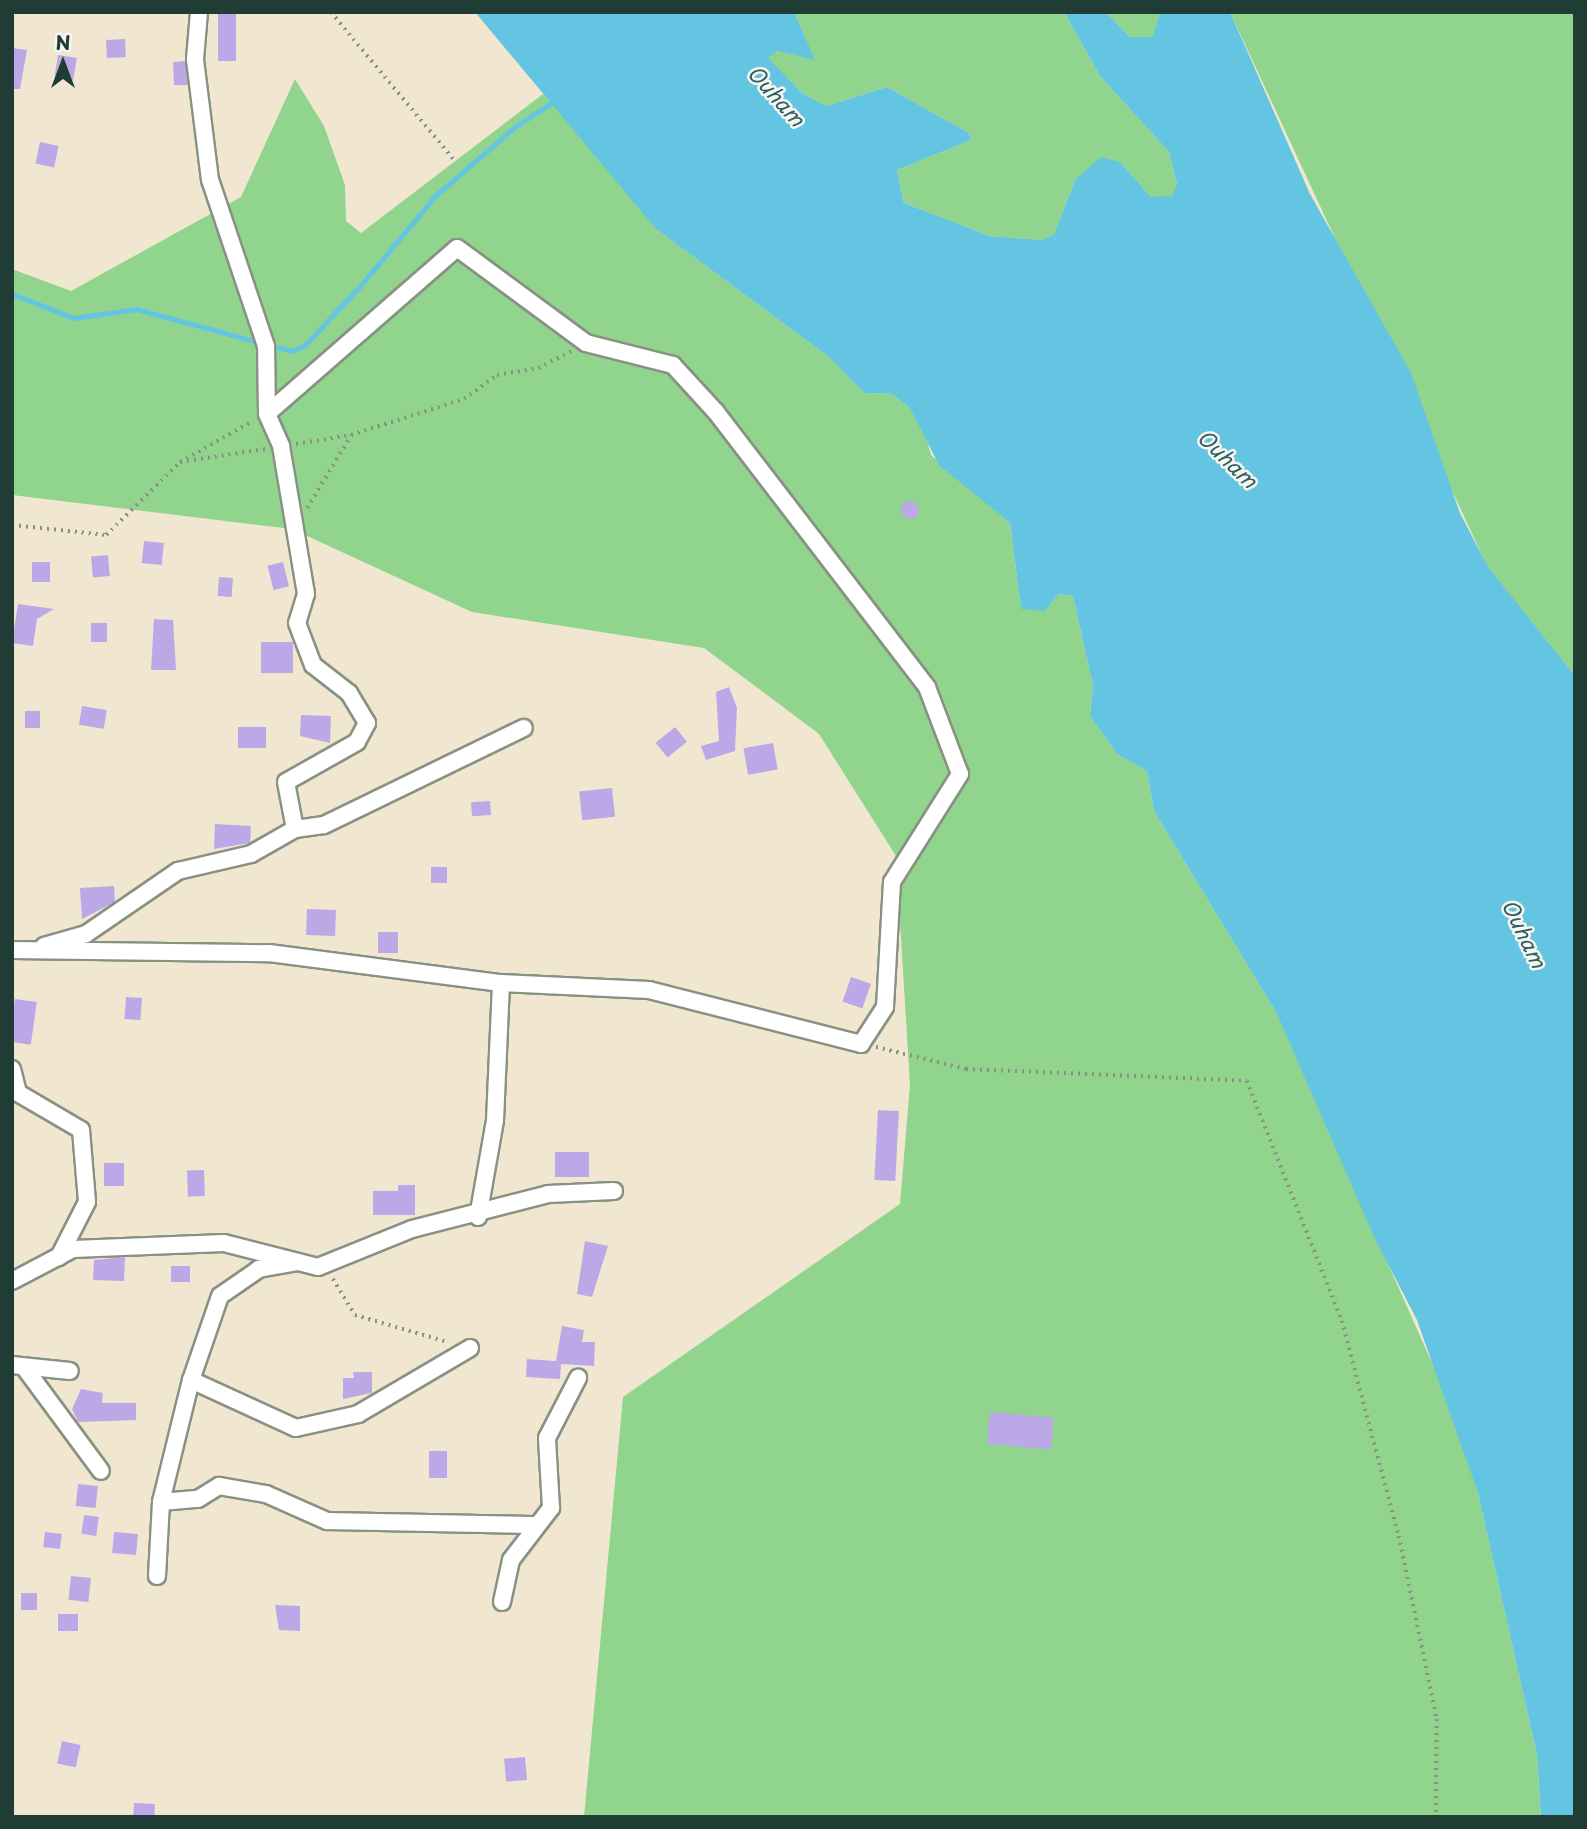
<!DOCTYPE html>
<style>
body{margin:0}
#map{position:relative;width:1587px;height:1829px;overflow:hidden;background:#f1e7d1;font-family:"Playpen Sans",sans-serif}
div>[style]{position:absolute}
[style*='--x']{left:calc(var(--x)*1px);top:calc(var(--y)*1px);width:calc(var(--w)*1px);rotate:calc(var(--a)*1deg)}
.green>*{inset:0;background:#90d48d}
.water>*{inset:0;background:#63c5e1}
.stream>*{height:5px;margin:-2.5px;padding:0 2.5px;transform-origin:2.5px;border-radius:2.5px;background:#63c5e1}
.building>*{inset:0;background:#bca8e7;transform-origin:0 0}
.round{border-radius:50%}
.path>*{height:3.5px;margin-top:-1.75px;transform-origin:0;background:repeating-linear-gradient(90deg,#889282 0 2px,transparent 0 7px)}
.roads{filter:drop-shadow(2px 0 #889282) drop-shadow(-2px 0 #889282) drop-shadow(0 2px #889282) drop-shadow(0 -2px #889282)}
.street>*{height:16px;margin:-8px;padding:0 8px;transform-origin:8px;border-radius:8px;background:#fff}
span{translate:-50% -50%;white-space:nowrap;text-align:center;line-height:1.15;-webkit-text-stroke:5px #f6f6f2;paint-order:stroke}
.water-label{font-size:21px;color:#305f5f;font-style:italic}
.frame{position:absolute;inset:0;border:14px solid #1f3d34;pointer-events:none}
.north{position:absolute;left:28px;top:28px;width:70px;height:70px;-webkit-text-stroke:5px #f6f6f2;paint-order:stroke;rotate:0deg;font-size:19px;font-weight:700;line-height:28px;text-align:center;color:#1f3d34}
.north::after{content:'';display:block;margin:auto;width:24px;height:32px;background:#1f3d34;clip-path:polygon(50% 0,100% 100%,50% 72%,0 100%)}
</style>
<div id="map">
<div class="green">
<div style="clip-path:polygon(794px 12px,1064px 12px,1100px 76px,1169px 152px,1177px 184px,1172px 197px,1151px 197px,1120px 162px,1075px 180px,1054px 236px,1042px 240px,990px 236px,904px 203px,897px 170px,971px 140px,969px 133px,887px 87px,826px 106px,802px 93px,767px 58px,777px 51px,814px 59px)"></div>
<div style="clip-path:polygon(1106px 12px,1160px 12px,1154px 37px,1130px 37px)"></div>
<div style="clip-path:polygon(1230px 12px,1575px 12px,1575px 676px,1488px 568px)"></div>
<div style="clip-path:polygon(295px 79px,324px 126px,345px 185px,346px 221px,361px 233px,543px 94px,608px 165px,656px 229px,829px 357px,864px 393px,892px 394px,910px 408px,922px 422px,931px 455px,1010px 523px,1021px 609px,1057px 594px,1073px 596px,1093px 686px,1090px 716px,1117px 754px,1147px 771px,1154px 811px,1276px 1012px,1448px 1399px,1478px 1493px,1537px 1755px,1541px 1817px,584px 1817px,623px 1397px,900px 1204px,910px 1085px,896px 856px,819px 734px,704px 648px,472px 612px,292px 529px,12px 495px,12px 269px,71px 291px,241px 197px)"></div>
</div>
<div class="water">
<div style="clip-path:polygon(475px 12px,794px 12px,815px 60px,777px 51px,768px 58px,802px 93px,826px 106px,887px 87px,969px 133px,971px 140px,897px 170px,904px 203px,990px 236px,1042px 240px,1054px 235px,1075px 180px,1101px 157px,1120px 162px,1151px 197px,1172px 196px,1177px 184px,1169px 152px,1100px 76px,1064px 12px,1106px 12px,1130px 37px,1153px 37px,1160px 12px,1230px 12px,1310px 194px,1411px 373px,1460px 513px,1488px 567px,1575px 676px,1575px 1817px,1541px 1817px,1537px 1755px,1478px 1493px,1417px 1320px,1376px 1241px,1276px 1012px,1154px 811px,1147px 771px,1117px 754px,1090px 716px,1093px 686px,1073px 596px,1058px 594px,1045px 611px,1021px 609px,1010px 523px,939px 465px,910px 408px,892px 394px,864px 393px,829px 357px,656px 229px)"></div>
</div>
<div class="stream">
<div style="--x:12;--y:294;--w:66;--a:21.2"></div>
<div style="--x:74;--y:318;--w:63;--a:-8.3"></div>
<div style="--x:136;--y:309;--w:162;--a:15.1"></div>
<div style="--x:292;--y:351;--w:14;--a:-25"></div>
<div style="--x:305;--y:345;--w:81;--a:-47"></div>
<div style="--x:360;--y:286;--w:119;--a:-50.1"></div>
<div style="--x:436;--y:195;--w:106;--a:-40.8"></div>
<div style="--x:516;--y:126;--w:48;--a:-33"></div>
</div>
<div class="building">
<div style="left:218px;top:12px;width:18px;height:49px"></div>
<div style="left:125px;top:39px;width:18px;height:19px;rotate:87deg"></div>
<div style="clip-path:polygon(12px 48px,27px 50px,20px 89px,12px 89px)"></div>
<div style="left:58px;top:55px;width:19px;height:22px;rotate:9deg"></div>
<div style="clip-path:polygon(185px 61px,188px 85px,174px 85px,173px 62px)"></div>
<div style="left:40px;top:142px;width:19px;height:22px;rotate:12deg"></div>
<div class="round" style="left:901px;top:501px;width:18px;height:18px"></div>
<div style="left:144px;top:541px;width:20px;height:22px;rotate:6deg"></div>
<div style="left:108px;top:555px;width:21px;height:17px;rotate:85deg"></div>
<div style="left:32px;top:562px;width:18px;height:20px"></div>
<div style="left:283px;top:562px;width:25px;height:16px;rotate:76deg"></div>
<div style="left:219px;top:577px;width:14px;height:19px;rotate:4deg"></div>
<div style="clip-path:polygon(18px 604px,54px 609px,37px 619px,33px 646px,12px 643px)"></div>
<div style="clip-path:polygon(154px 619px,173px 620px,176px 670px,151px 670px)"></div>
<div style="left:91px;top:623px;width:16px;height:19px"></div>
<div style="left:261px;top:642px;width:32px;height:31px"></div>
<div style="clip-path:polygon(729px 687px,737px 708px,735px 751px,706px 760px,701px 746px,719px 741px,716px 692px)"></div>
<div style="left:82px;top:706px;width:25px;height:19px;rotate:9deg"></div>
<div style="left:25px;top:711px;width:15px;height:17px"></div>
<div style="clip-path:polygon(301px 715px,331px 716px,330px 743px,300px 736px)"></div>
<div style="left:238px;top:727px;width:28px;height:21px"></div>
<div style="left:675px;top:727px;width:19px;height:25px;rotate:51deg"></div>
<div style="left:773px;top:743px;width:27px;height:30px;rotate:80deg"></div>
<div style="left:612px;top:788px;width:29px;height:33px;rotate:84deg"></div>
<div style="left:490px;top:801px;width:14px;height:19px;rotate:86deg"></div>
<div style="clip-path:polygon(215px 824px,251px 826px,250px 843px,214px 849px)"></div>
<div style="left:431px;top:867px;width:16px;height:16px"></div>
<div style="clip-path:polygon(114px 886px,115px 902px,82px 919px,80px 888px)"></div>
<div style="left:307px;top:909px;width:29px;height:26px;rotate:2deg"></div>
<div style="left:378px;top:932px;width:20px;height:21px"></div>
<div style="left:851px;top:977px;width:21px;height:26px;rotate:19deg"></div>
<div style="left:126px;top:997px;width:16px;height:22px;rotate:4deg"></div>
<div style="left:15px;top:999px;width:22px;height:43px;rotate:8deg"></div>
<div style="left:878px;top:1110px;width:21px;height:70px;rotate:3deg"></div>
<div style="left:555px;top:1152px;width:34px;height:25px"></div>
<div style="left:104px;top:1163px;width:20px;height:23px"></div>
<div style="left:204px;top:1170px;width:26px;height:17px;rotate:88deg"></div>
<div style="clip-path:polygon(398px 1185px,415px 1185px,415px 1215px,373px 1215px,373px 1191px,398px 1191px)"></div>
<div style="clip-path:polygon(585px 1241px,608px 1246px,592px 1297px,577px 1294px)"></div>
<div style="clip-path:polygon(125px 1257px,124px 1281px,93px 1280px,94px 1260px)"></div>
<div style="left:171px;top:1266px;width:19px;height:16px"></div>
<div style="clip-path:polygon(562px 1326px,584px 1330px,582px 1342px,595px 1342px,594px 1366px,561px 1364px,560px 1379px,526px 1377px,527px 1359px,556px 1361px)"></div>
<div style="clip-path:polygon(353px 1372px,372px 1372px,372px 1393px,343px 1399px,343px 1378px,354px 1378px)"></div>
<div style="clip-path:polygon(81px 1389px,103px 1393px,102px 1403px,136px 1403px,136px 1420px,78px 1422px,72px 1409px)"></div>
<div style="left:990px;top:1412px;width:64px;height:32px;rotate:5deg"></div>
<div style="left:429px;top:1451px;width:18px;height:27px"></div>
<div style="left:78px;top:1484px;width:20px;height:22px;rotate:6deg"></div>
<div style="left:84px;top:1515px;width:15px;height:19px;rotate:8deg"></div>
<div style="left:45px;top:1532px;width:17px;height:15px;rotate:7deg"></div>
<div style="left:114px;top:1532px;width:24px;height:21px;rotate:5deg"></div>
<div style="left:71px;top:1576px;width:20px;height:24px;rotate:6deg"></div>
<div style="left:21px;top:1593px;width:16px;height:17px"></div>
<div style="clip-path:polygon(275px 1605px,300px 1606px,300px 1631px,279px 1630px)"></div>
<div style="left:58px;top:1614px;width:20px;height:17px"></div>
<div style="left:62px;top:1741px;width:19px;height:23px;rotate:12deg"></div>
<div style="left:525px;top:1757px;width:23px;height:21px;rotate:85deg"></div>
<div style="left:134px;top:1803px;width:21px;height:14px;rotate:3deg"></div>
</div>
<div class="path">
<div style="--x:331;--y:12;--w:195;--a:50.2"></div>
<div style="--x:296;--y:444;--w:56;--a:-9.3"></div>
<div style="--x:351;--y:435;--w:119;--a:-17.7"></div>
<div style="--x:464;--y:399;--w:41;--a:-36"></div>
<div style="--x:497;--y:375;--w:42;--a:-9.7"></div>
<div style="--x:538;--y:368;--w:37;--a:-27"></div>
<div style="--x:180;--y:462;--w:86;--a:-8.7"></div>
<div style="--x:307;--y:508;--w:85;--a:-58.9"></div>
<div style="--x:12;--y:525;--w:95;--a:6.1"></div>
<div style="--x:106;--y:535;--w:104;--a:-44.6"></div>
<div style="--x:180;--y:462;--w:84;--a:-29.3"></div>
<div style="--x:876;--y:1047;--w:93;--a:13.7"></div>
<div style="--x:966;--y:1069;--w:281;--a:2.4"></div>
<div style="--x:1247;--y:1081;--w:258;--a:68.4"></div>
<div style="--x:1342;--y:1321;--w:222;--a:75.2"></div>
<div style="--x:1399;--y:1536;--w:187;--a:78.3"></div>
<div style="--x:1437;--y:1719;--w:98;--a:90.6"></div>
<div style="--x:333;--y:1279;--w:42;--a:58.6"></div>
<div style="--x:355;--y:1315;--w:97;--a:16.2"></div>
</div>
<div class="roads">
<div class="street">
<div style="--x:267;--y:414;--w:35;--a:66"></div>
<div style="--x:281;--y:446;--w:150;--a:80.4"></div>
<div style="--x:306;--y:594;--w:30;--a:107"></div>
<div style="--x:297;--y:623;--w:45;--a:69.1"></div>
<div style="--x:313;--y:665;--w:46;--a:37.9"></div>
<div style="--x:349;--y:693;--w:35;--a:59"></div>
<div style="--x:367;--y:723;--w:21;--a:118"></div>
<div style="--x:357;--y:742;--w:81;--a:150.6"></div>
<div style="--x:286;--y:782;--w:48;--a:79.2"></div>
<div style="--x:44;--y:946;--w:44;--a:-15.9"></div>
<div style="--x:86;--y:934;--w:112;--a:-34.4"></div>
<div style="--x:178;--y:871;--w:75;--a:-13.1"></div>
<div style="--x:251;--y:854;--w:51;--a:-29.6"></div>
<div style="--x:295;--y:829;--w:29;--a:-8"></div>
<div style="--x:324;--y:825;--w:222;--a:-25.9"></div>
<div style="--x:12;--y:950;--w:257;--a:0.7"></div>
<div style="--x:269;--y:953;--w:234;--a:7.4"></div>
<div style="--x:501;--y:983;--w:148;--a:2.7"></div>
<div style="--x:649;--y:990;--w:219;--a:14.3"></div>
<div style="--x:861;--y:1044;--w:44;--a:-57"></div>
<div style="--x:885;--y:1007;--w:125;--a:-86.8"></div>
<div style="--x:892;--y:882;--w:128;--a:-57.8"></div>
<div style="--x:960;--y:774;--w:93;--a:-110.8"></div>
<div style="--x:927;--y:687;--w:347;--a:-127.5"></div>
<div style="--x:716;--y:412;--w:64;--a:-132.5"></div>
<div style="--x:673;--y:365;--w:90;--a:-165.8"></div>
<div style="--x:586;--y:343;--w:160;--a:-143.6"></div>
<div style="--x:457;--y:248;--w:252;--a:138.9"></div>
<div style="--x:267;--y:414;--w:68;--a:-90.8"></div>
<div style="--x:266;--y:346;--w:175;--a:-108.6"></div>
<div style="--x:210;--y:180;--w:122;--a:-97.1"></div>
<div style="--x:195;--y:59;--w:47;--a:-85.1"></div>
<div style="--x:12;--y:1069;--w:25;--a:76"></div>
<div style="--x:18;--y:1093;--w:73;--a:30.4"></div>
<div style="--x:81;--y:1130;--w:72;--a:85.2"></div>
<div style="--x:87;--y:1202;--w:62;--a:117"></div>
<div style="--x:478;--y:1217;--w:97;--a:-80"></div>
<div style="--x:495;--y:1121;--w:138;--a:-87.5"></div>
<div style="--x:297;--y:1262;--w:39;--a:170"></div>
<div style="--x:259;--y:1269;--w:47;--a:145.3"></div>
<div style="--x:220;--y:1296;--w:89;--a:109"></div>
<div style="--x:191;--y:1380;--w:115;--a:24.6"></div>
<div style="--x:296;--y:1428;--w:64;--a:-12.7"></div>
<div style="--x:358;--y:1414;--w:130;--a:-30.5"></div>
<div style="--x:12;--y:1281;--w:69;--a:-27.7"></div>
<div style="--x:73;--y:1249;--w:151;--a:-2.3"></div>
<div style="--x:224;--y:1243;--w:97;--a:14.3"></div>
<div style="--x:318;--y:1267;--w:101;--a:-22"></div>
<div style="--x:412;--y:1229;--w:140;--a:-14.4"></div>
<div style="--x:548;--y:1194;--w:66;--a:-2.6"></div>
<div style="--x:12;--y:1365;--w:58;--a:5.9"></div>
<div style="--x:24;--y:1367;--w:129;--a:53.5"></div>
<div style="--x:161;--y:1502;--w:37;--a:-5"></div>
<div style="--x:198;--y:1499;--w:25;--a:-32"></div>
<div style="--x:219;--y:1486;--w:48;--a:9.7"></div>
<div style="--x:266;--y:1494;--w:67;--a:23.9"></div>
<div style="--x:327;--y:1521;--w:206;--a:1.1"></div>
<div style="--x:157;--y:1576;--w:74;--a:-86.9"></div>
<div style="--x:161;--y:1502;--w:126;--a:-76.2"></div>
<div style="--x:502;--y:1602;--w:43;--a:-77.9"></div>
<div style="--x:511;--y:1560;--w:66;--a:-52.4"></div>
<div style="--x:551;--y:1508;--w:70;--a:-93.3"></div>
<div style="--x:547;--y:1438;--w:68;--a:-62.7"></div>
</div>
</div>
<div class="water-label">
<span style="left:777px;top:95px;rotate:48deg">Ouham</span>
<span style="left:1228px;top:458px;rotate:44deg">Ouham</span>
<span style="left:1525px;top:933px;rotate:64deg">Ouham</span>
</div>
<div class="frame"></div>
<div class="north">N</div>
</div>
